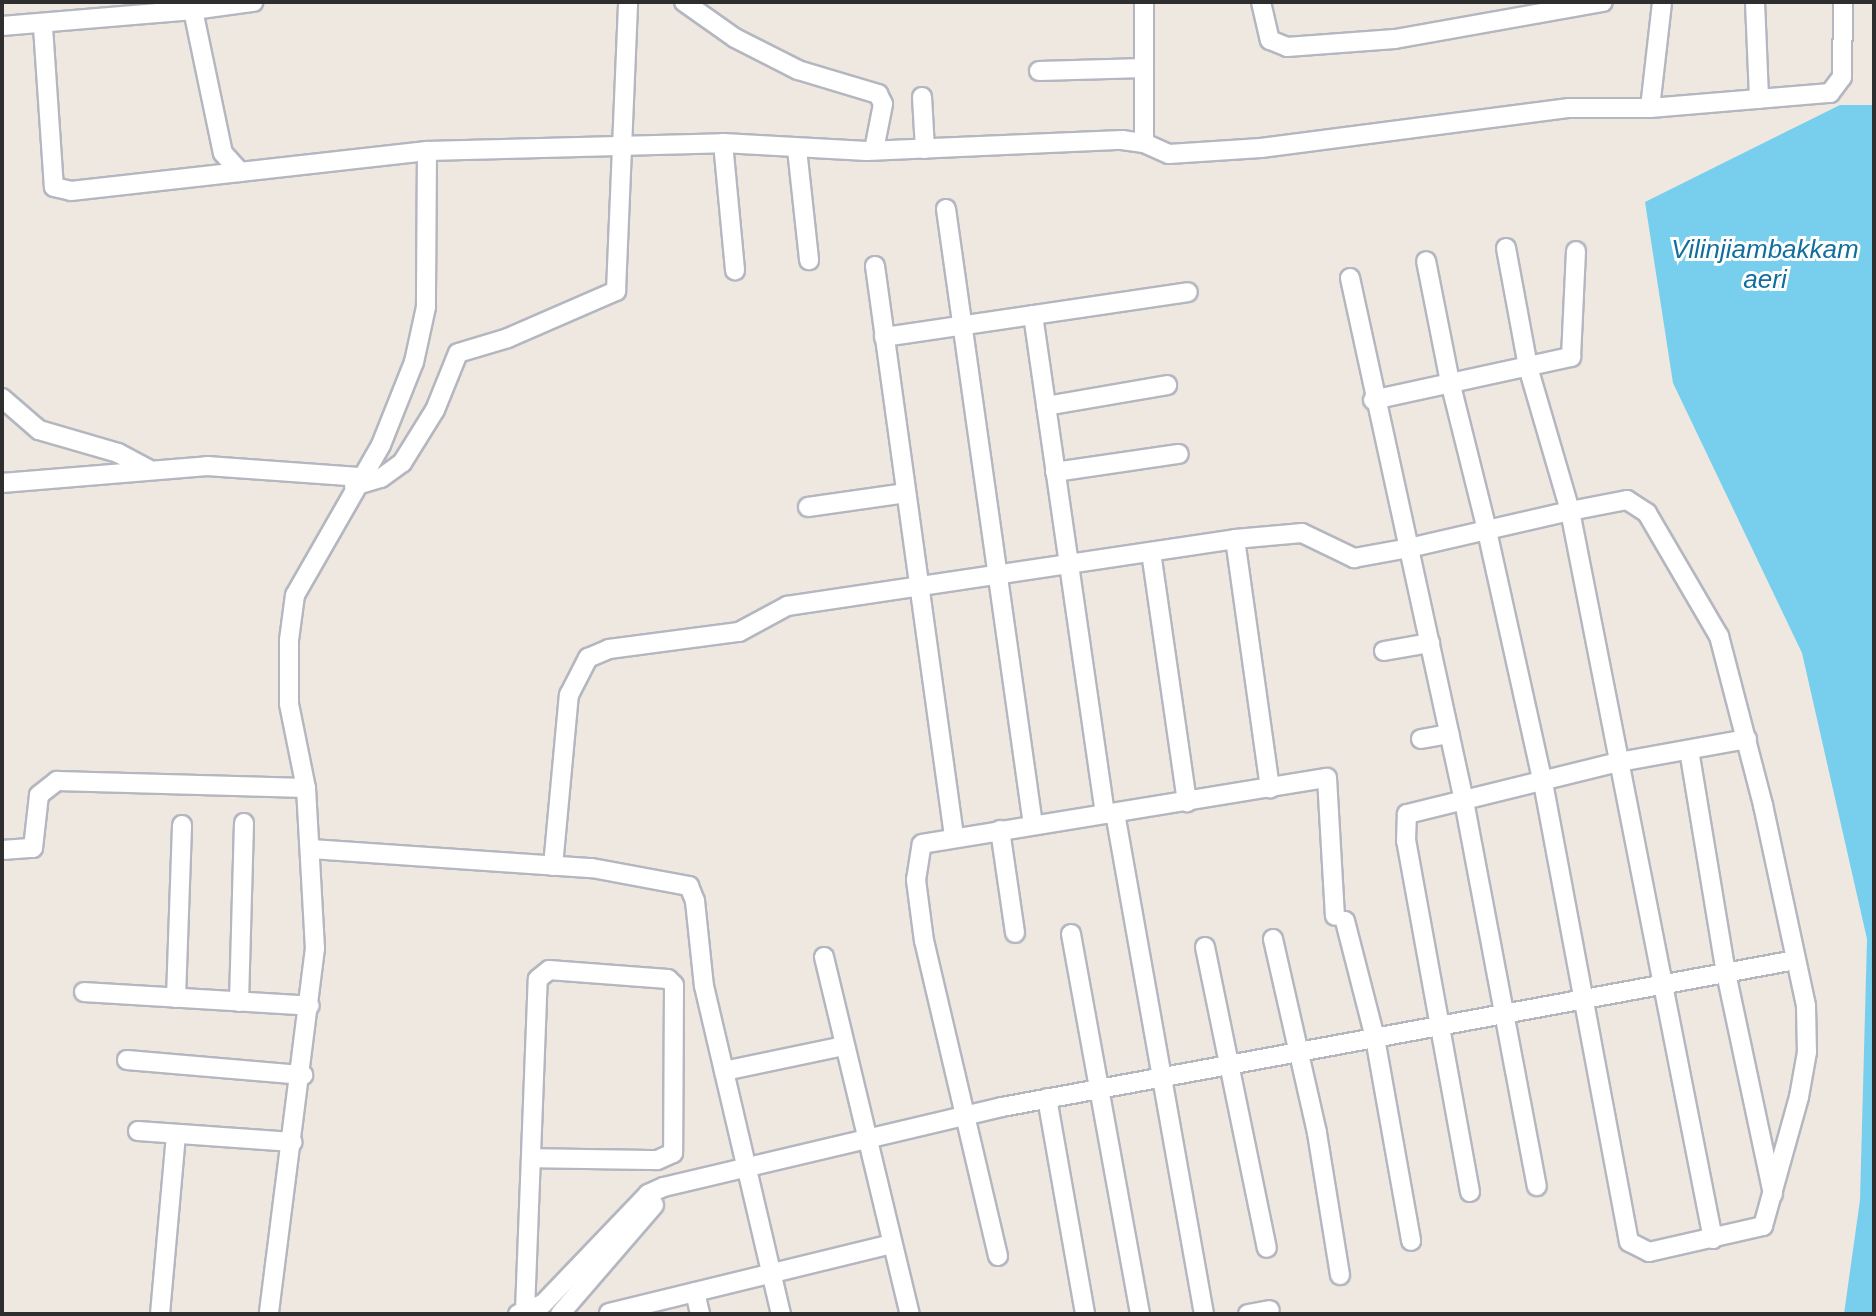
<!DOCTYPE html>
<style>
body{margin:0}
#map{position:relative;width:1876px;height:1316px;overflow:hidden;background:#eee8e1;font-family:Helvetica,sans-serif}
div>[style]{position:absolute}
[style*='--x']{left:calc(var(--x)*1px);top:calc(var(--y)*1px);width:calc(var(--w)*1px);rotate:calc(var(--a)*1deg)}
.water>*{inset:0;background:#77cfed}
.roads{filter:drop-shadow(2px 0 #b4b7c0) drop-shadow(-2px 0 #b4b7c0) drop-shadow(0 2px #b4b7c0) drop-shadow(0 -2px #b4b7c0)}
.minor>*{height:18px;margin:-9px;padding:0 9px;transform-origin:9px;border-radius:9px;background:#fff}
span{translate:-50% -50%;white-space:nowrap;text-align:center;line-height:1.15;-webkit-text-stroke:6px #fff;paint-order:stroke}
.water-label{font-size:26px;color:#116f9e;font-style:italic}
.frame{position:absolute;inset:0;border:4px solid #2e2e2e;pointer-events:none}
</style>
<div id="map">
<div class="water">
<div style="clip-path:polygon(1840px 105px,1874px 105px,1874px 1314px,1844px 1314px,1860px 1200px,1867px 939px,1802px 653px,1673px 383px,1645px 202px)"></div>
</div>
<div class="roads">
<div class="minor">
<div style="--x:192;--y:2;--w:8;--a:83"></div>
<div style="--x:193;--y:10;--w:61;--a:-7.6"></div>
<div style="--x:684;--y:2;--w:62;--a:35.2"></div>
<div style="--x:735;--y:38;--w:71;--a:26.9"></div>
<div style="--x:798;--y:70;--w:84;--a:16.7"></div>
<div style="--x:878;--y:94;--w:11;--a:63"></div>
<div style="--x:883;--y:104;--w:47;--a:101.1"></div>
<div style="--x:1261;--y:2;--w:39;--a:77"></div>
<div style="--x:1270;--y:40;--w:18;--a:22"></div>
<div style="--x:1287;--y:47;--w:108;--a:-4.2"></div>
<div style="--x:1395;--y:39;--w:211;--a:-10.1"></div>
<div style="--x:1755;--y:2;--w:97;--a:87.6"></div>
<div style="--x:2;--y:26;--w:192;--a:-4.8"></div>
<div style="--x:193;--y:10;--w:146;--a:78.2"></div>
<div style="--x:223;--y:153;--w:25;--a:48"></div>
<div style="--x:240;--y:172;--w:188;--a:-6.4"></div>
<div style="--x:427;--y:151;--w:156;--a:90.4"></div>
<div style="--x:426;--y:307;--w:56;--a:102.3"></div>
<div style="--x:414;--y:362;--w:89;--a:111.7"></div>
<div style="--x:381;--y:445;--w:173;--a:119.8"></div>
<div style="--x:295;--y:595;--w:45;--a:97.6"></div>
<div style="--x:289;--y:640;--w:64;--a:90"></div>
<div style="--x:289;--y:704;--w:86;--a:78.6"></div>
<div style="--x:306;--y:788;--w:160;--a:86.8"></div>
<div style="--x:315;--y:948;--w:369;--a:97.2"></div>
<div style="--x:43;--y:27;--w:160;--a:86.1"></div>
<div style="--x:54;--y:187;--w:17;--a:13"></div>
<div style="--x:71;--y:191;--w:170;--a:-6.4"></div>
<div style="--x:1039;--y:71;--w:105;--a:-1.6"></div>
<div style="--x:922;--y:97;--w:52;--a:86.7"></div>
<div style="--x:1650;--y:108;--w:107;--a:-83.5"></div>
<div style="--x:723;--y:143;--w:128;--a:84.6"></div>
<div style="--x:1144;--y:143;--w:27;--a:24"></div>
<div style="--x:1169;--y:154;--w:92;--a:-3.7"></div>
<div style="--x:1261;--y:148;--w:311;--a:-7.4"></div>
<div style="--x:1569;--y:108;--w:81;--a:0"></div>
<div style="--x:1650;--y:108;--w:181;--a:-4.8"></div>
<div style="--x:1830;--y:93;--w:20;--a:-53"></div>
<div style="--x:1842;--y:77;--w:75;--a:-89.2"></div>
<div style="--x:797;--y:149;--w:112;--a:83.8"></div>
<div style="--x:427;--y:151;--w:296;--a:-1.5"></div>
<div style="--x:723;--y:143;--w:144;--a:3.2"></div>
<div style="--x:867;--y:151;--w:255;--a:-2.5"></div>
<div style="--x:1122;--y:140;--w:22;--a:8"></div>
<div style="--x:1144;--y:143;--w:141;--a:-90"></div>
<div style="--x:946;--y:209;--w:622;--a:81.96"></div>
<div style="--x:1506;--y:248;--w:121;--a:79.5"></div>
<div style="--x:1528;--y:367;--w:150;--a:73.7"></div>
<div style="--x:1570;--y:511;--w:742;--a:78.89"></div>
<div style="--x:875;--y:266;--w:575;--a:82.11"></div>
<div style="--x:1350;--y:278;--w:535;--a:77.7"></div>
<div style="--x:1464;--y:801;--w:392;--a:79.3"></div>
<div style="--x:1033;--y:315;--w:504;--a:81.79"></div>
<div style="--x:884;--y:337;--w:307;--a:-8.4"></div>
<div style="--x:2;--y:398;--w:49;--a:40.9"></div>
<div style="--x:39;--y:430;--w:82;--a:16.2"></div>
<div style="--x:118;--y:453;--w:34;--a:28"></div>
<div style="--x:1373;--y:400;--w:203;--a:-12.3"></div>
<div style="--x:1571;--y:357;--w:106;--a:-87.3"></div>
<div style="--x:1046;--y:406;--w:123;--a:-9.8"></div>
<div style="--x:1055;--y:472;--w:125;--a:-8.3"></div>
<div style="--x:2;--y:483;--w:206;--a:-4.7"></div>
<div style="--x:207;--y:466;--w:152;--a:4.1"></div>
<div style="--x:354;--y:486;--w:28;--a:-17"></div>
<div style="--x:381;--y:478;--w:26;--a:-36"></div>
<div style="--x:402;--y:463;--w:62;--a:-58.1"></div>
<div style="--x:435;--y:410;--w:61;--a:-68"></div>
<div style="--x:458;--y:353;--w:52;--a:-16.7"></div>
<div style="--x:508;--y:338;--w:118;--a:-23.5"></div>
<div style="--x:616;--y:291;--w:289;--a:-87.6"></div>
<div style="--x:808;--y:507;--w:99;--a:-8.1"></div>
<div style="--x:1235;--y:539;--w:252;--a:82"></div>
<div style="--x:1151;--y:552;--w:253;--a:81.8"></div>
<div style="--x:1384;--y:651;--w:47;--a:-9.9"></div>
<div style="--x:1421;--y:739;--w:29;--a:-10"></div>
<div style="--x:1689;--y:750;--w:226;--a:80.6"></div>
<div style="--x:1726;--y:973;--w:226;--a:78"></div>
<div style="--x:1115;--y:813;--w:509;--a:79.93"></div>
<div style="--x:1000;--y:830;--w:104;--a:81.7"></div>
<div style="--x:311;--y:849;--w:282;--a:3.9"></div>
<div style="--x:592;--y:868;--w:99;--a:10.5"></div>
<div style="--x:689;--y:886;--w:16;--a:68"></div>
<div style="--x:695;--y:901;--w:85;--a:84"></div>
<div style="--x:704;--y:986;--w:337;--a:76.8"></div>
<div style="--x:2;--y:850;--w:31;--a:-4"></div>
<div style="--x:33;--y:848;--w:53;--a:-83.5"></div>
<div style="--x:39;--y:795;--w:23;--a:-38"></div>
<div style="--x:57;--y:781;--w:249;--a:1.6"></div>
<div style="--x:553;--y:866;--w:172;--a:-84.7"></div>
<div style="--x:569;--y:695;--w:42;--a:-62.8"></div>
<div style="--x:588;--y:658;--w:23;--a:-23"></div>
<div style="--x:609;--y:649;--w:131;--a:-7.5"></div>
<div style="--x:739;--y:632;--w:55;--a:-28.4"></div>
<div style="--x:787;--y:606;--w:453;--a:-8.5"></div>
<div style="--x:1235;--y:539;--w:67;--a:-5.1"></div>
<div style="--x:1302;--y:533;--w:58;--a:25.7"></div>
<div style="--x:1354;--y:558;--w:56;--a:-10.3"></div>
<div style="--x:1409;--y:548;--w:80;--a:-13"></div>
<div style="--x:1487;--y:530;--w:85;--a:-12.9"></div>
<div style="--x:1570;--y:511;--w:58;--a:-10.9"></div>
<div style="--x:1627;--y:500;--w:24;--a:33"></div>
<div style="--x:1647;--y:513;--w:143;--a:59.7"></div>
<div style="--x:1719;--y:636;--w:175;--a:75.4"></div>
<div style="--x:1763;--y:805;--w:206;--a:77.9"></div>
<div style="--x:1806;--y:1006;--w:46;--a:88.8"></div>
<div style="--x:1807;--y:1052;--w:46;--a:100.1"></div>
<div style="--x:1799;--y:1097;--w:134;--a:105.6"></div>
<div style="--x:1763;--y:1226;--w:117;--a:167.2"></div>
<div style="--x:1649;--y:1252;--w:22;--a:-153"></div>
<div style="--x:1629;--y:1242;--w:471;--a:-100.6"></div>
<div style="--x:1542;--y:779;--w:255;--a:-102.5"></div>
<div style="--x:1487;--y:530;--w:153;--a:-104"></div>
<div style="--x:1450;--y:382;--w:123;--a:-101.2"></div>
<div style="--x:1345;--y:921;--w:121;--a:75.6"></div>
<div style="--x:1375;--y:1038;--w:206;--a:79.9"></div>
<div style="--x:1071;--y:934;--w:386;--a:79.7"></div>
<div style="--x:1273;--y:939;--w:199;--a:77.2"></div>
<div style="--x:1317;--y:1133;--w:144;--a:80.8"></div>
<div style="--x:1205;--y:947;--w:307;--a:78.4"></div>
<div style="--x:824;--y:957;--w:367;--a:76.5"></div>
<div style="--x:84;--y:992;--w:226;--a:3.5"></div>
<div style="--x:176;--y:998;--w:173;--a:-88"></div>
<div style="--x:239;--y:1002;--w:179;--a:-88.4"></div>
<div style="--x:127;--y:1060;--w:177;--a:4.9"></div>
<div style="--x:724;--y:1071;--w:123;--a:-11.8"></div>
<div style="--x:1047;--y:1098;--w:219;--a:80"></div>
<div style="--x:138;--y:1131;--w:155;--a:4.1"></div>
<div style="--x:1470;--y:1192;--w:357;--a:-100.3"></div>
<div style="--x:1406;--y:841;--w:27;--a:-88"></div>
<div style="--x:1407;--y:814;--w:218;--a:-13.8"></div>
<div style="--x:1619;--y:762;--w:130;--a:-10.2"></div>
<div style="--x:998;--y:1256;--w:324;--a:-103.2"></div>
<div style="--x:924;--y:941;--w:62;--a:-97.5"></div>
<div style="--x:916;--y:880;--w:36;--a:-81"></div>
<div style="--x:922;--y:844;--w:410;--a:-9.3"></div>
<div style="--x:1327;--y:778;--w:138;--a:86.7"></div>
<div style="--x:695;--y:1292;--w:23;--a:77"></div>
<div style="--x:525;--y:1311;--w:332;--a:-87.8"></div>
<div style="--x:538;--y:979;--w:14;--a:-39"></div>
<div style="--x:549;--y:970;--w:119;--a:4.3"></div>
<div style="--x:668;--y:979;--w:8;--a:45"></div>
<div style="--x:674;--y:985;--w:168;--a:90.3"></div>
<div style="--x:673;--y:1153;--w:17;--a:156"></div>
<div style="--x:657;--y:1160;--w:126;--a:-179.1"></div>
<div style="--x:609;--y:1313;--w:291;--a:-13.7"></div>
<div style="--x:160;--y:1314;--w:180;--a:-84.9"></div>
<div style="--x:518;--y:1314;--w:27;--a:-22"></div>
<div style="--x:543;--y:1304;--w:152;--a:-46.3"></div>
<div style="--x:648;--y:1194;--w:17;--a:-24"></div>
<div style="--x:664;--y:1187;--w:347;--a:-13.3"></div>
<div style="--x:1002;--y:1107;--w:807;--a:-10.5"></div>
<div style="--x:560;--y:1314;--w:144;--a:-49.2"></div>
<div style="--x:1248;--y:1314;--w:22;--a:-10"></div>
</div>
</div>
<div class="water-label">
<span style="left:1765px;top:265px">Vilinjiambakkam<br>aeri</span>
</div>
<div class="frame"></div>
</div>
